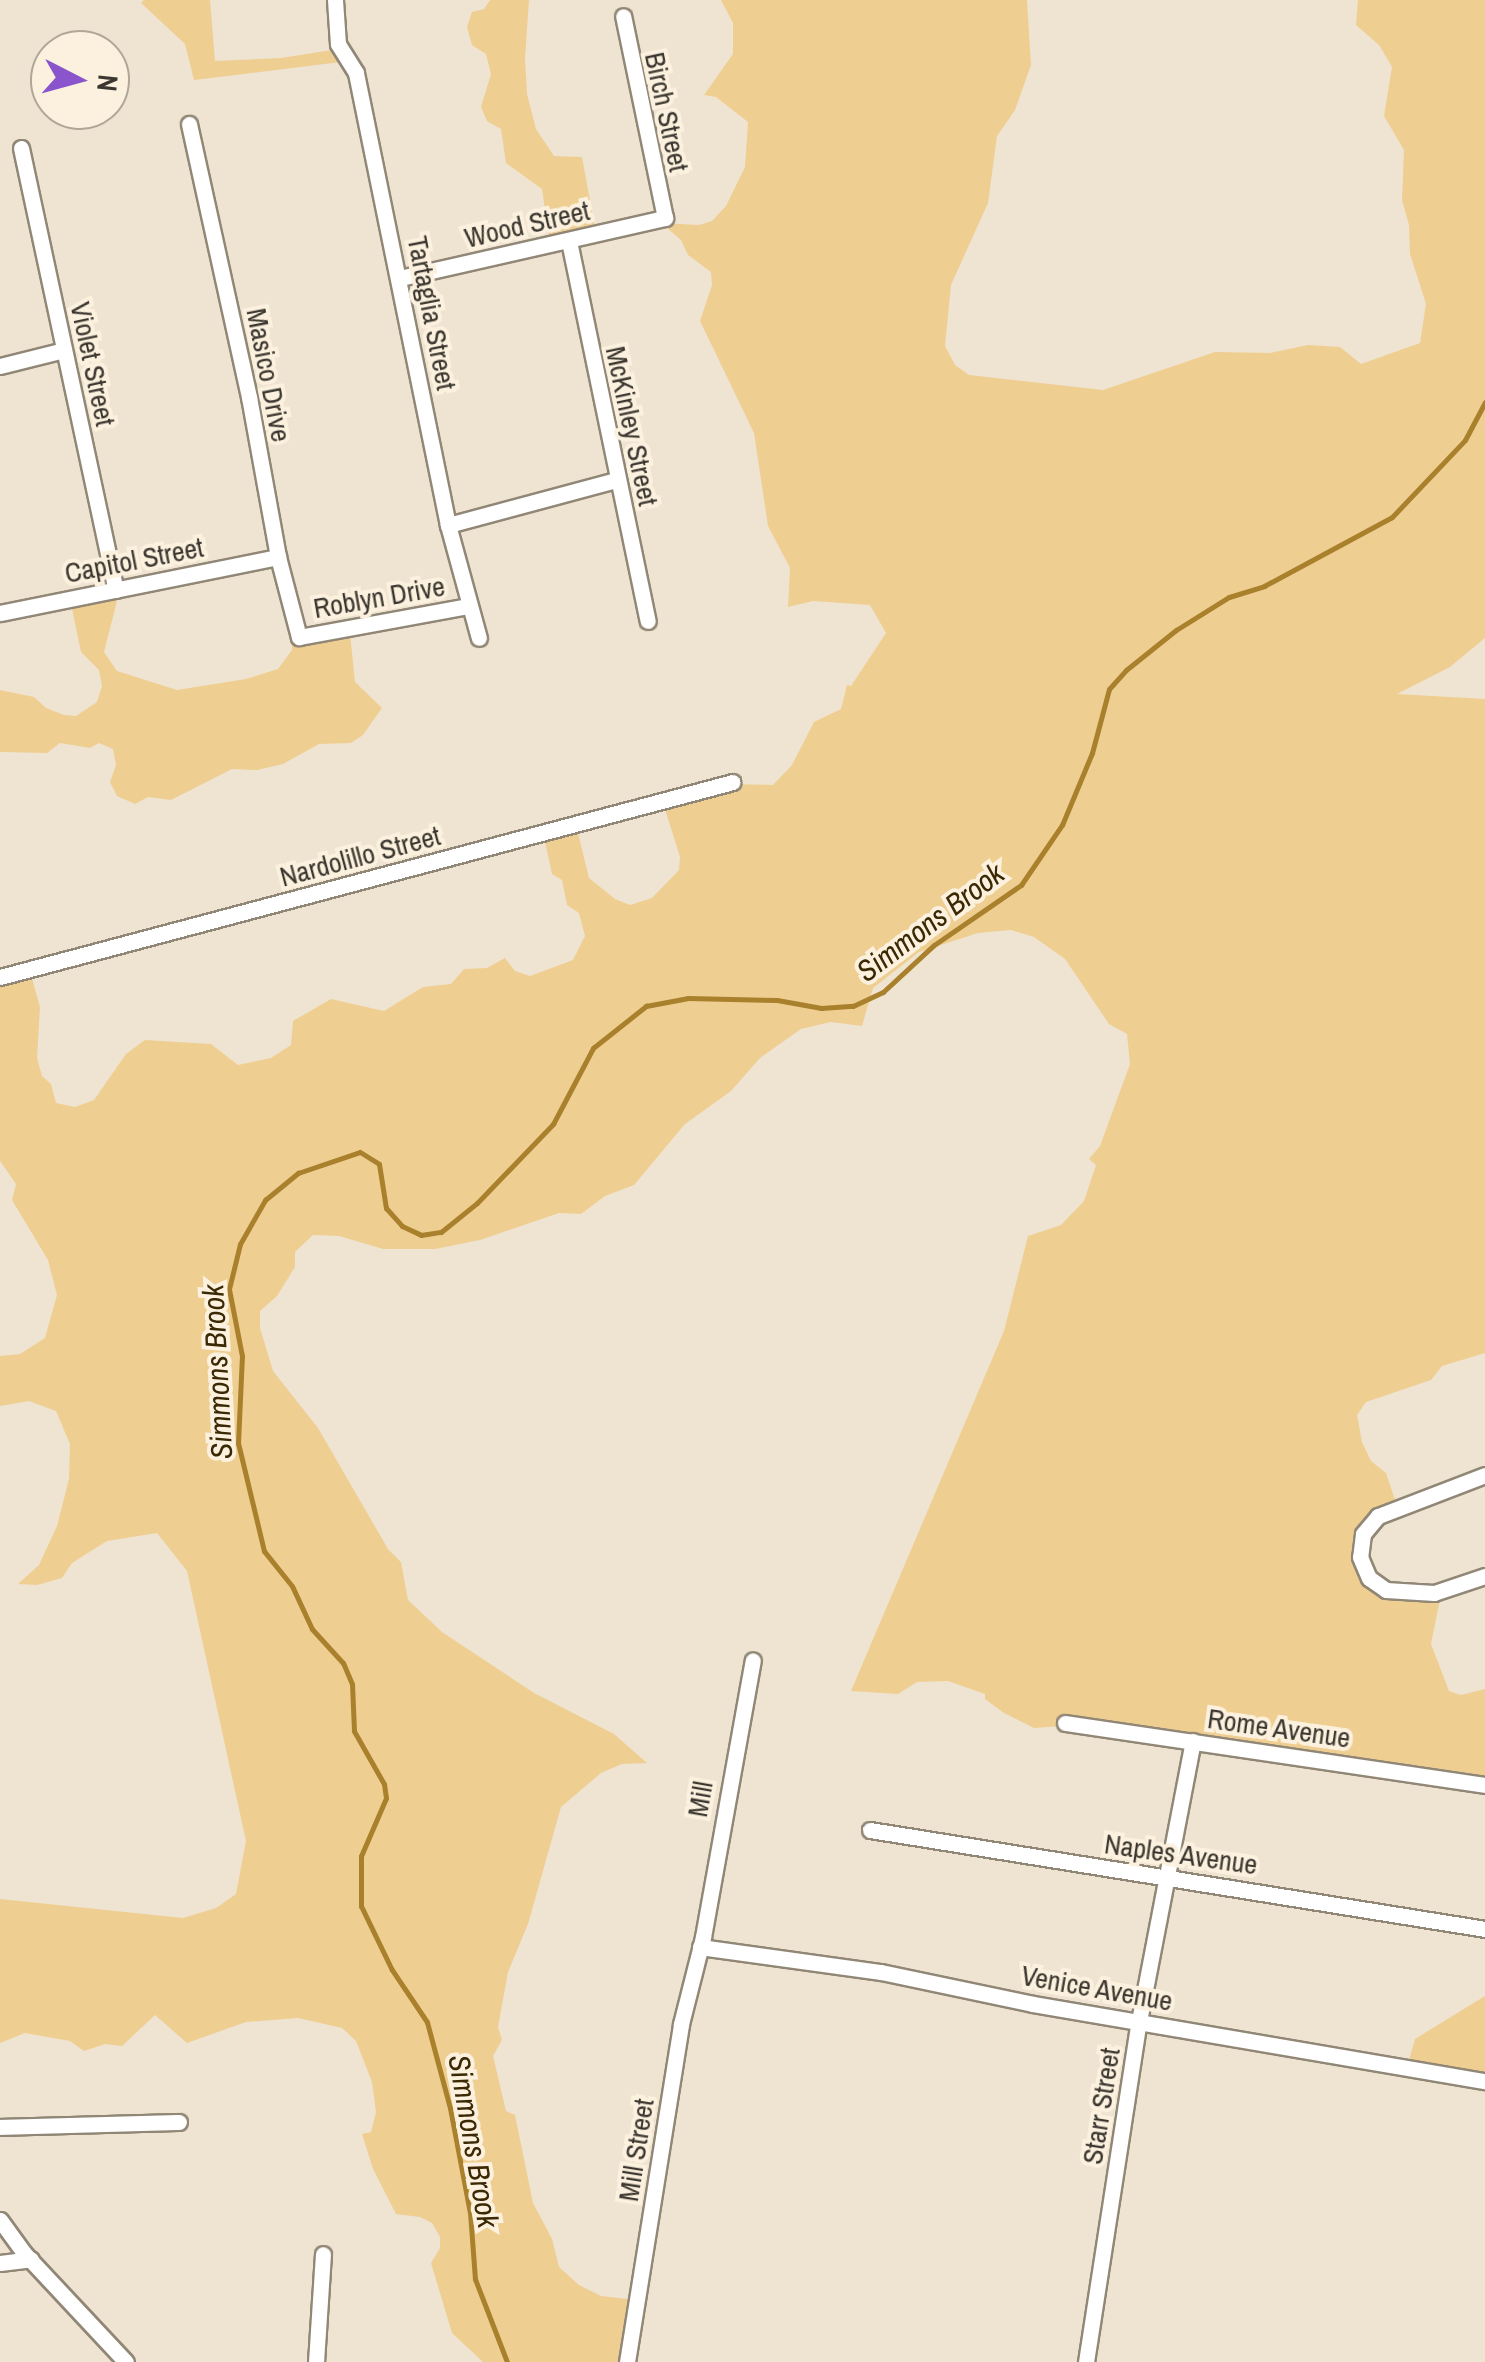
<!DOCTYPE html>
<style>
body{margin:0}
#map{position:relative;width:1485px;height:2362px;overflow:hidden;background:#efe4d1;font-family:"Archivo Narrow",sans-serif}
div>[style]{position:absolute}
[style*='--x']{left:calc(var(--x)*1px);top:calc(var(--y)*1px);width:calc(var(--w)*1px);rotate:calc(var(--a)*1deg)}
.green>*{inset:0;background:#efce92}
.stream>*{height:5px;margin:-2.5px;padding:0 2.5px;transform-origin:2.5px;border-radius:2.5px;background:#a9802c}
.roads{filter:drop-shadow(2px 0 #918776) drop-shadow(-2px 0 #918776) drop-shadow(0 2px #918776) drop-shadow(0 -2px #918776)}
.street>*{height:15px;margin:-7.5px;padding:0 7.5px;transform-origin:7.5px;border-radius:7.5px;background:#fff}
span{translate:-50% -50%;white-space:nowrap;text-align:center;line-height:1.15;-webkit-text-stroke:8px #fcf1de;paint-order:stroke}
.street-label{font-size:28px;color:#3b3730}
.water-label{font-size:30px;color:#3a2904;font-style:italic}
.north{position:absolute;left:30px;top:30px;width:100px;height:100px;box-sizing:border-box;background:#fcf1de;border:2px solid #afa798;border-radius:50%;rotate:96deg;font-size:28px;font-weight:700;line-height:40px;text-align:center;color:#3b3730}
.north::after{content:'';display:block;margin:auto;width:35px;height:45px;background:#8a55cc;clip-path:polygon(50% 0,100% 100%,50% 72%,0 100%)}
</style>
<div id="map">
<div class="green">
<div style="clip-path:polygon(144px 0,210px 0,215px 61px,281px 58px,332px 50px,341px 62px,194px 80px,185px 44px,141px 3px)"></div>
<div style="clip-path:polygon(490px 0,529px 0,525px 58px,527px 94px,536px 129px,554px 156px,582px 157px,595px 228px,549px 238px,542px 189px,506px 163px,501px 129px,487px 121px,481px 107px,491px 74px,486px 54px,472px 45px,467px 27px,472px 12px,484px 9px)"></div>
<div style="clip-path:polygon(721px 0,1027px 0,1031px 65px,1015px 110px,997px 136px,988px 203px,951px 285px,945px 346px,955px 365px,969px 375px,1103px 390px,1215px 352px,1270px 353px,1308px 345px,1340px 347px,1361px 364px,1420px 343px,1426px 304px,1410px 254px,1409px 225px,1402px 200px,1404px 150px,1384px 116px,1392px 67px,1379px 45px,1356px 25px,1358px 0,1485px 0,1485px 638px,1450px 667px,1397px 694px,1485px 699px,1485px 1353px,1442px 1366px,1431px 1380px,1366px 1402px,1357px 1415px,1362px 1442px,1371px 1461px,1386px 1473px,1397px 1506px,1368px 1528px,1363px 1551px,1380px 1588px,1441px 1594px,1431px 1644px,1449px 1691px,1461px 1695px,1485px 1689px,1485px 1786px,1062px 1726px,1034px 1728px,1004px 1713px,985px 1699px,985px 1694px,948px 1681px,917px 1682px,898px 1694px,851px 1691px,1004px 1331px,1028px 1236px,1061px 1225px,1084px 1201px,1096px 1165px,1089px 1159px,1100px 1146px,1130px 1064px,1127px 1034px,1109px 1024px,1065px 959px,1034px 937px,1011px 930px,978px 933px,919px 952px,873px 988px,862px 1026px,831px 1022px,801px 1029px,760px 1058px,731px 1091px,685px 1124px,634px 1185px,605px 1196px,581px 1214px,559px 1213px,480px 1240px,435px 1249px,383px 1249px,339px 1236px,313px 1235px,295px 1252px,295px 1267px,277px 1296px,260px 1311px,260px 1328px,273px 1371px,318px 1428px,388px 1549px,401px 1562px,408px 1600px,442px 1632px,534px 1693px,614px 1734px,647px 1763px,622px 1764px,601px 1773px,561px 1807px,528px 1924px,508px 1972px,498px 2027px,502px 2040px,493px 2056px,506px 2111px,515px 2115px,533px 2203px,552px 2239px,559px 2267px,579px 2285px,601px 2296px,637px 2300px,628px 2362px,483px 2362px,452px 2333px,431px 2263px,440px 2248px,440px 2237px,432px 2223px,420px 2217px,396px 2214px,373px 2169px,362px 2134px,371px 2132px,376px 2112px,372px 2082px,356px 2041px,342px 2028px,298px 2018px,246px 2022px,187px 2043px,155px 2015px,122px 2046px,105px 2044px,84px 2051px,70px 2041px,25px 2033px,0 2043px,0 1899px,183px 1918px,216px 1908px,236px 1894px,246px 1841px,187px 1571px,157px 1533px,107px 1541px,72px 1563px,62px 1578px,37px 1585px,18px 1584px,39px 1565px,57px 1526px,69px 1479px,70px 1444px,56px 1411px,29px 1401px,0 1406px,0 1356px,20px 1354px,45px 1338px,57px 1295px,48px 1260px,12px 1200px,16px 1184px,0 1161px,0 978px,30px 971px,40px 1007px,37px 1058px,42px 1076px,51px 1084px,56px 1103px,75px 1107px,94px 1100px,126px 1054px,145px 1040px,211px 1044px,238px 1065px,271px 1058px,291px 1045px,293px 1021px,331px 999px,384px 1011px,423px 987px,451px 984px,464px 969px,487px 968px,505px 958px,515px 971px,530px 976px,573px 960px,585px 936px,579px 913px,567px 905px,562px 880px,552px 874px,544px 837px,577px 829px,589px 878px,615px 899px,630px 905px,652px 898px,679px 870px,680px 857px,664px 806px,729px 784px,773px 785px,792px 765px,814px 722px,841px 709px,847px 685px,851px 686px,886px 633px,870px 605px,813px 601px,788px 607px,790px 568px,768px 526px,754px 433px,700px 321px,712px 285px,711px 272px,688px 255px,681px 240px,661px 223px,699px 225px,712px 221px,726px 206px,745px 167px,748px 122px,716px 97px,704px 95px,733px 54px,733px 23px)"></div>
<div style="clip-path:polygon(115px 591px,117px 601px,104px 652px,117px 671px,177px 690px,246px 679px,278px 669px,292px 650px,292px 640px,350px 633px,355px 682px,382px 708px,363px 735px,351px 743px,319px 744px,283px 764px,257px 770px,232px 769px,171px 800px,148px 797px,135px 804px,117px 796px,110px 782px,116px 765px,113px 749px,99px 743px,90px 748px,60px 743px,47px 753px,0 752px,0 690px,34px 697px,46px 708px,64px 715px,76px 716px,97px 702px,102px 686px,99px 670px,81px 652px,70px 599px)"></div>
<div style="clip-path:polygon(1485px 1996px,1485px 2080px,1407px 2068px,1415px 2039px)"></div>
</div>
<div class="stream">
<div style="--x:507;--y:2362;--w:89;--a:-111.1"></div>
<div style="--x:475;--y:2279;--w:66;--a:-94.3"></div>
<div style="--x:470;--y:2213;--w:107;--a:-100.8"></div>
<div style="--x:450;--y:2108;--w:89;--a:-105"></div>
<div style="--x:427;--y:2022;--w:63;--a:-123.9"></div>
<div style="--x:392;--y:1970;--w:71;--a:-115.8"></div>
<div style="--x:361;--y:1906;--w:50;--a:-90"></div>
<div style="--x:361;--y:1856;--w:63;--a:-66.7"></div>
<div style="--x:386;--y:1798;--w:14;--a:-98"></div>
<div style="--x:384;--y:1784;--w:61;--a:-119.5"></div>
<div style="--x:354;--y:1731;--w:47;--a:-92.4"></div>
<div style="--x:352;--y:1684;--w:23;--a:-113"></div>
<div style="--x:343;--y:1663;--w:46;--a:-132.4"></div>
<div style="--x:312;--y:1629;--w:47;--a:-114.9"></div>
<div style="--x:292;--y:1586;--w:45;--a:-128.7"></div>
<div style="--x:264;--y:1551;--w:111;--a:-103.5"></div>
<div style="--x:238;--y:1443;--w:87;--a:-87.4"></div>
<div style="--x:242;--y:1356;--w:68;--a:-101"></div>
<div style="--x:229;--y:1289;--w:46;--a:-76.3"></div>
<div style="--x:240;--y:1244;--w:51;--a:-60.4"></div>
<div style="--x:265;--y:1200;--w:43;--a:-39.3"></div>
<div style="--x:298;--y:1173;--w:65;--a:-18.7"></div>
<div style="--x:360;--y:1152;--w:22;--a:32"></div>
<div style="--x:379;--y:1164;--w:45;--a:81"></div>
<div style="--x:386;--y:1208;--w:24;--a:48"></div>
<div style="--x:402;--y:1226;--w:21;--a:25"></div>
<div style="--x:421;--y:1235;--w:20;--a:-9"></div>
<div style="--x:441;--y:1232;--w:46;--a:-38.9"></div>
<div style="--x:477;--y:1203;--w:110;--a:-46.1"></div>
<div style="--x:553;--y:1124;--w:86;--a:-62.2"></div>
<div style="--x:593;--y:1048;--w:68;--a:-38.4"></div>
<div style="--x:646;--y:1006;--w:43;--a:-10.8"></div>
<div style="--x:688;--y:998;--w:89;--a:1.3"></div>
<div style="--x:777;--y:1000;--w:45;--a:10.3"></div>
<div style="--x:821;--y:1008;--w:32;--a:-4"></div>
<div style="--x:853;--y:1006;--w:33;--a:-25"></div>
<div style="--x:883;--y:992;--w:69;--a:-42.7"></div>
<div style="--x:934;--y:945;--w:106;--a:-34.6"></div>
<div style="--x:1021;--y:885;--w:73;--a:-55.7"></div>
<div style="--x:1062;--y:825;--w:78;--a:-67.4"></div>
<div style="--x:1092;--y:753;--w:66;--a:-75.1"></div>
<div style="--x:1109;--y:689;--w:25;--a:-48"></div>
<div style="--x:1126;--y:670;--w:64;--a:-38.7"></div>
<div style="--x:1176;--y:630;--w:62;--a:-31.9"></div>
<div style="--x:1229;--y:597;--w:37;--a:-17"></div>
<div style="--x:1264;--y:586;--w:145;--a:-28.3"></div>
<div style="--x:1392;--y:517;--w:106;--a:-46.5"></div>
<div style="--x:1465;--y:440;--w:43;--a:-62.2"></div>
</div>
<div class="roads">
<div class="street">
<div style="--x:335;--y:0;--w:44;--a:86.1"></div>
<div style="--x:338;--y:44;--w:34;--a:58"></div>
<div style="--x:356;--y:73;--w:461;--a:78.5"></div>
<div style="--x:448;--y:525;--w:117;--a:74.7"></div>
<div style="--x:189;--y:124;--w:280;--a:77.6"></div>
<div style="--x:249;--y:397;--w:163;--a:79.7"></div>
<div style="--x:278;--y:557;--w:83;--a:75.3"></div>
<div style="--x:299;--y:637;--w:172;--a:-10.4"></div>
<div style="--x:21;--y:148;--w:452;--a:77.9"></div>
<div style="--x:569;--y:241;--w:388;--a:78.3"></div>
<div style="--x:400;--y:278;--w:272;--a:-12.8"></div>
<div style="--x:665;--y:218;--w:206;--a:-101.7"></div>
<div style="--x:0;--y:366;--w:66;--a:-14"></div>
<div style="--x:448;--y:525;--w:174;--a:-15"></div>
<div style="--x:0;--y:613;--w:284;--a:-11.4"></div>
<div style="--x:0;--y:977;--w:758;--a:-14.9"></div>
<div style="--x:1485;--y:1475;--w:115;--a:159"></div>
<div style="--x:1378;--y:1516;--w:23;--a:130"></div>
<div style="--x:1363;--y:1534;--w:23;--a:97"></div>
<div style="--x:1360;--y:1557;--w:23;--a:67"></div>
<div style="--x:1369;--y:1578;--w:21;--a:35"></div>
<div style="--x:1386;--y:1590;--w:48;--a:3.6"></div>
<div style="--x:1434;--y:1593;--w:54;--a:-18.4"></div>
<div style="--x:1065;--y:1723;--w:425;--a:8.4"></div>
<div style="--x:870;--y:1830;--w:623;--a:9.14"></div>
<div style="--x:700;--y:1947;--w:183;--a:7.9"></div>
<div style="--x:881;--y:1972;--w:155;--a:11.9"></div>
<div style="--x:1033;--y:2004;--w:459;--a:9.7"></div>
<div style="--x:0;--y:2127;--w:179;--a:-1.6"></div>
<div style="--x:0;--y:2220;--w:41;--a:54"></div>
<div style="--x:24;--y:2253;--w:149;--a:46.9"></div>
<div style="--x:0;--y:2263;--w:31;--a:-7"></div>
<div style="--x:316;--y:2362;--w:108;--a:-86.3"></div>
<div style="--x:627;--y:2362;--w:342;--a:-80.9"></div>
<div style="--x:681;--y:2024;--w:90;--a:-75.8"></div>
<div style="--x:703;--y:1937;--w:281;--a:-79.8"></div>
<div style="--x:1086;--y:2362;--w:345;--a:-81.2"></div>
<div style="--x:1139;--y:2021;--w:285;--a:-79.1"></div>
</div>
</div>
<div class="street-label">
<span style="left:667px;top:112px;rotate:78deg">Birch Street</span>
<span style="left:527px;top:224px;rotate:-13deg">Wood Street</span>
<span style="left:432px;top:313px;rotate:79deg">Tartaglia Street</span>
<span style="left:93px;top:364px;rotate:78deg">Violet Street</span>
<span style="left:269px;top:375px;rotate:79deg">Masico Drive</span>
<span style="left:632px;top:426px;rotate:78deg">McKinley Street</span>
<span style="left:134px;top:560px;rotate:-11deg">Capitol Street</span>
<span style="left:379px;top:597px;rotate:-10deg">Roblyn Drive</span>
<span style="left:360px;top:856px;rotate:-15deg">Nardolillo Street</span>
<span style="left:1279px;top:1728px;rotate:8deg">Rome Avenue</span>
<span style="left:700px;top:1799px;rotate:-80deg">Mill</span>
<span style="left:1181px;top:1854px;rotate:8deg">Naples Avenue</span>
<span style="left:1097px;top:1988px;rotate:10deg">Venice Avenue</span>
<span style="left:1101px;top:2106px;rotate:-81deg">Starr Street</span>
<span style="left:636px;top:2150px;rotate:-81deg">Mill Street</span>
</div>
<div class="water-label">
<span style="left:930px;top:922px;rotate:-37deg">Simmons Brook</span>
<span style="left:217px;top:1372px;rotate:-93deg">Simmons Brook</span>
<span style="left:474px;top:2141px;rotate:80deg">Simmons Brook</span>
</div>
<div class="north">N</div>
</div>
